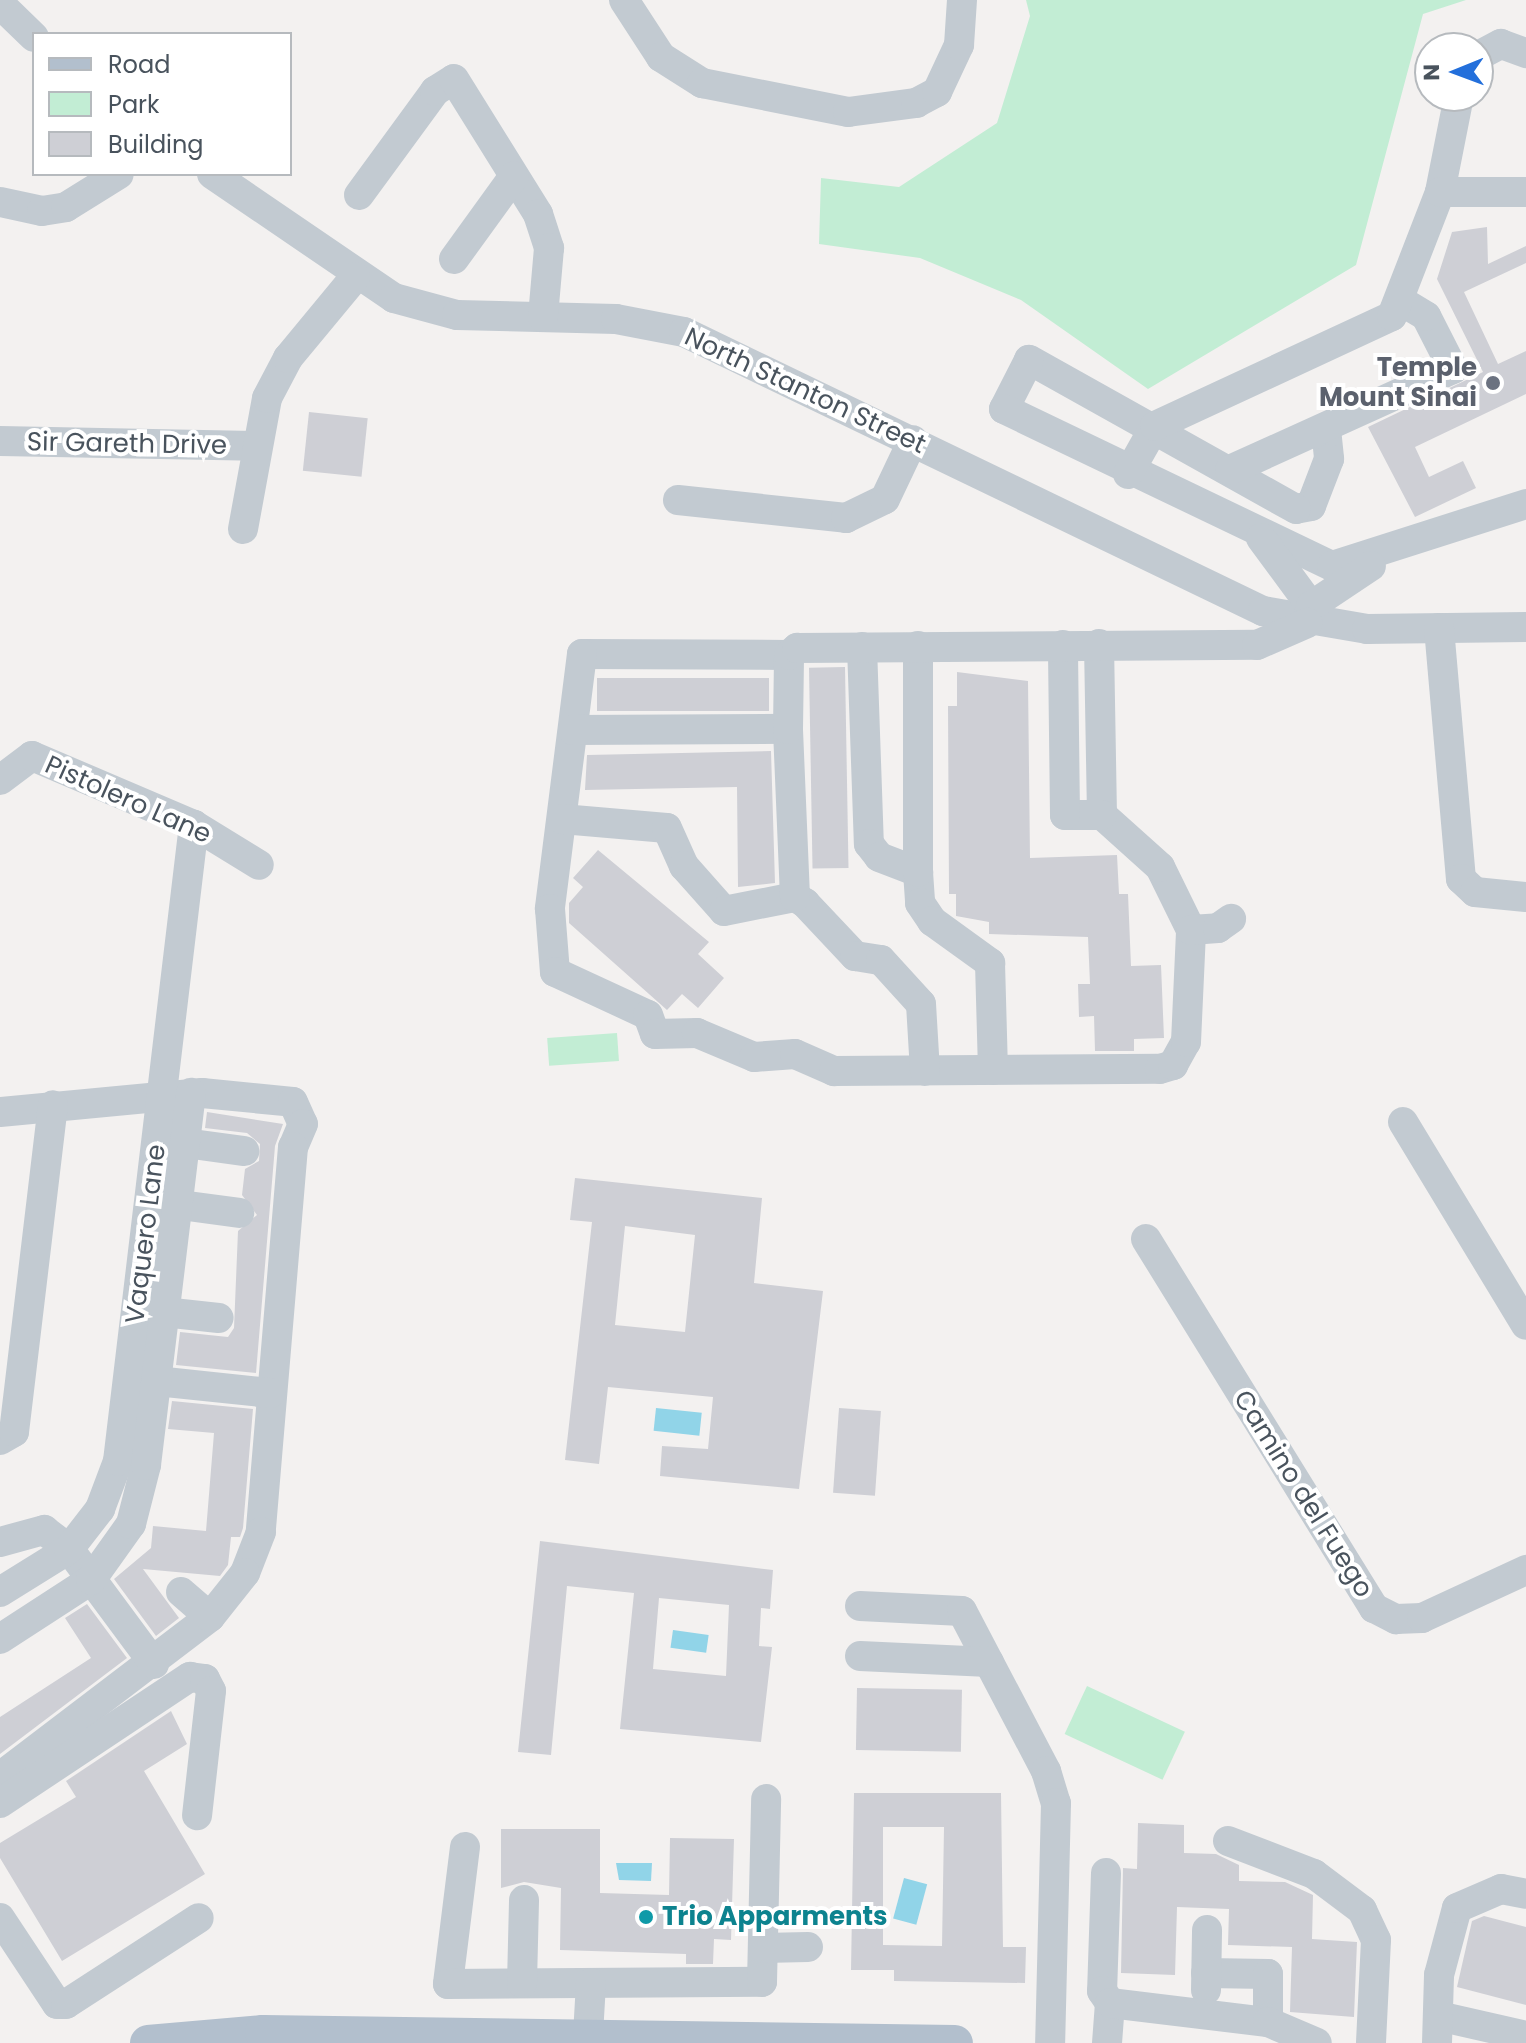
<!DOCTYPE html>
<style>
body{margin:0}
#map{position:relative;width:1526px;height:2043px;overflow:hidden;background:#f3f1f0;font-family:Poppins,sans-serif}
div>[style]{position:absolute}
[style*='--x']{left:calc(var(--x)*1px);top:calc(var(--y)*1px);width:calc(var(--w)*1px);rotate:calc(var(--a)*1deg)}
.green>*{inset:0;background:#c2edd4;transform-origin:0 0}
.water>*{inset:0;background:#91d4e8;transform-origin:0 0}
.building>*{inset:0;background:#cecfd5;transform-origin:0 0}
.minor>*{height:30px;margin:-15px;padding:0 15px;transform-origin:15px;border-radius:15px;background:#c2cad1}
.major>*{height:36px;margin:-18px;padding:0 18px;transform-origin:18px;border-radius:18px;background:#b2bfcd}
.dots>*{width:22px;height:22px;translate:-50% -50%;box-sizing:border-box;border:4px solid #fff;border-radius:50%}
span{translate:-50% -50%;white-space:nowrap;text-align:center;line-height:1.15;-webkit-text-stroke:8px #fff;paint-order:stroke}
.worship-label{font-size:26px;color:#5b616d;font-weight:700}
.right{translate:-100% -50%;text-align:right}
.street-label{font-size:26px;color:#49535d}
.culture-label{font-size:26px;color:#0d838f;font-weight:700}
.left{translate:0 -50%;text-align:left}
.legend{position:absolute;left:32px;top:32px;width:260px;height:144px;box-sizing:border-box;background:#fff;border:2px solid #b6babe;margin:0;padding:10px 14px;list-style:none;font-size:24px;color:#49535d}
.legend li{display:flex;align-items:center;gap:16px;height:40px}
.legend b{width:40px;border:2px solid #b6babe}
.north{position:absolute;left:1414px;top:32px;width:80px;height:80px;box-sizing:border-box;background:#fff;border:2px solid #b6babe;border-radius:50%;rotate:269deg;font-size:22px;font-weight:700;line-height:32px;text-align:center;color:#49535d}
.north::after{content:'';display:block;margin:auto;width:28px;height:36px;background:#236fdb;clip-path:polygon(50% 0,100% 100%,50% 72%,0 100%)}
</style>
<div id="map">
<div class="green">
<div style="clip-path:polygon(1026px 0,1466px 0,1423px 14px,1356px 265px,1148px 389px,1021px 300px,920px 258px,819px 244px,821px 178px,899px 187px,997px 123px,1030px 16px)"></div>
<div style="left:617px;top:1033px;width:28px;height:70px;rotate:86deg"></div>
<div style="left:1087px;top:1686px;width:108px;height:53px;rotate:25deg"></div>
</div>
<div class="water">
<div style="left:656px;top:1408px;width:46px;height:23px;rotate:6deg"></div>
<div style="left:673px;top:1630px;width:36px;height:18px;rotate:8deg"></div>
<div style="clip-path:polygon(616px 1863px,652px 1863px,651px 1881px,619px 1880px)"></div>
<div style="left:904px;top:1878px;width:24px;height:42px;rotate:15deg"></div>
</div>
<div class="building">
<div style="clip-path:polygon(1487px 227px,1488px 264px,1526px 246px,1526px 263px,1464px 292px,1498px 364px,1526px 351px,1526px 394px,1415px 447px,1429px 477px,1463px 461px,1476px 488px,1415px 517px,1368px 427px,1483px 372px,1437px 279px,1452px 232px)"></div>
<div style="left:309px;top:412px;width:59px;height:59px;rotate:6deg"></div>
<div style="left:845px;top:667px;width:201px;height:36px;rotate:89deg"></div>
<div style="clip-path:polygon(957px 672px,1028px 681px,1030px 858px,1117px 855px,1119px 894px,1128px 894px,1131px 966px,1161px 965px,1164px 1038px,1134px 1039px,1134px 1051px,1095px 1051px,1094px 1016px,1079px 1017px,1078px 984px,1090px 984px,1088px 937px,989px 934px,989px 922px,956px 916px,956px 894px,949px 894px,948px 706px,957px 706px)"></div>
<div style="left:769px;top:678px;width:33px;height:172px;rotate:90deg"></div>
<div style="clip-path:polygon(771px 751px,775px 883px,738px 887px,737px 787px,585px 790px,587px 755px)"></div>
<div style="clip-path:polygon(598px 850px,709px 942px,698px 954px,724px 978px,698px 1008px,682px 994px,667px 1010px,569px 923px,569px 903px,583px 887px,573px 878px)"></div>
<div style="clip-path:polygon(207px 1112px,283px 1124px,275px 1146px,256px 1373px,176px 1365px,180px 1332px,228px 1337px,234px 1328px,238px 1231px,257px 1215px,242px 1195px,245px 1169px,259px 1161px,260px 1144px,247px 1133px,205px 1128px)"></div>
<div style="clip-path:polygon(evenodd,575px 1178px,762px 1198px,754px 1283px,823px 1291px,799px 1489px,660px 1476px,662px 1446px,708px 1449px,713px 1397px,608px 1387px,599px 1464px,565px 1460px,592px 1222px,570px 1220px,575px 1178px,625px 1226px,695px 1235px,685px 1332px,615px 1325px,625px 1226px)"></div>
<div style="clip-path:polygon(172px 1401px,253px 1409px,243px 1528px,240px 1537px,231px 1537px,228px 1565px,220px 1576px,143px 1569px,179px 1618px,156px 1636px,114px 1579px,151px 1548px,153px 1526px,206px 1531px,214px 1433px,168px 1429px)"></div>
<div style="left:839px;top:1408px;width:42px;height:85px;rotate:4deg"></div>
<div style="clip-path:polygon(evenodd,540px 1541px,773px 1570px,770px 1609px,761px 1608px,759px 1646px,772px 1647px,761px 1742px,620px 1729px,634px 1593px,567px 1586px,551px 1755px,518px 1752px,540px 1541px,659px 1598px,729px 1605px,726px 1676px,653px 1669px,659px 1598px)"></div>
<div style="clip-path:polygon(87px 1604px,127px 1658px,0 1754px,0 1717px,91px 1658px,65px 1618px)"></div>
<div style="left:857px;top:1688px;width:105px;height:62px;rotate:1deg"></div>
<div style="clip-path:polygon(171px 1711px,187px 1744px,144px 1771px,205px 1874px,62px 1961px,0 1858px,0 1843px,76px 1797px,66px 1781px)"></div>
<div style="clip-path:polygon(evenodd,854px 1793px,1001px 1793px,1003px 1947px,1026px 1947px,1025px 1983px,894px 1981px,894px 1970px,851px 1970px,854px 1793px,883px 1827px,944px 1827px,942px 1946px,883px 1945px,883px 1827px)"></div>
<div style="clip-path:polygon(1138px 1823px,1184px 1825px,1184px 1853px,1216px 1854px,1239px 1865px,1239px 1881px,1285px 1882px,1313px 1895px,1312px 1939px,1357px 1942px,1354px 2017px,1290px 2012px,1292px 1947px,1228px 1945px,1229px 1909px,1177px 1907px,1175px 1975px,1121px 1973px,1123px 1868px,1137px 1869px)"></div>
<div style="clip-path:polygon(501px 1829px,600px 1829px,600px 1893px,669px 1895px,670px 1838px,734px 1839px,731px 1940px,714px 1939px,713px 1964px,686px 1964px,686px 1954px,560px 1950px,561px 1888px,524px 1882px,501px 1888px)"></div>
<div style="clip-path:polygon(1484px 1916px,1526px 1927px,1526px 2005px,1457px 1987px,1472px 1921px)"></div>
</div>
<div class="minor">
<div style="--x:624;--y:0;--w:68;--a:57"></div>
<div style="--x:661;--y:57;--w:49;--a:32.4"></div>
<div style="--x:702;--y:83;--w:149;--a:11.2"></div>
<div style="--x:848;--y:112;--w:69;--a:-7.5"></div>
<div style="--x:916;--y:103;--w:24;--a:-28"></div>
<div style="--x:937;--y:92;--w:52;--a:-64.9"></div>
<div style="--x:959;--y:45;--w:45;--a:-86.2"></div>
<div style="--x:0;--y:4;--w:47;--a:44.1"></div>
<div style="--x:1478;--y:56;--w:26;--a:-28"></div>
<div style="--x:1501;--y:44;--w:27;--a:20"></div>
<div style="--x:212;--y:174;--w:220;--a:34.3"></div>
<div style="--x:394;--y:298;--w:65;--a:15.1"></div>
<div style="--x:457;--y:315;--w:159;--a:1.4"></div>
<div style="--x:616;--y:319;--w:69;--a:10.8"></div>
<div style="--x:684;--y:332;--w:643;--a:25.73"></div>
<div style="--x:1263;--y:611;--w:106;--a:9.8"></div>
<div style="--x:1367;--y:629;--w:159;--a:-0.7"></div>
<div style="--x:1440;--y:192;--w:98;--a:-78.8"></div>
<div style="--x:359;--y:195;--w:129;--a:-53.8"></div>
<div style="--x:435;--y:91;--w:22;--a:-32"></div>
<div style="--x:454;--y:79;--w:159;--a:58.1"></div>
<div style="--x:538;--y:214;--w:36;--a:72"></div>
<div style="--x:549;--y:248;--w:69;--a:95"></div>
<div style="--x:0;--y:202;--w:43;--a:12.1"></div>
<div style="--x:42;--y:211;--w:24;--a:-9"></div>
<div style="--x:66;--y:207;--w:62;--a:-31.9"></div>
<div style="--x:454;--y:259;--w:102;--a:-54.1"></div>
<div style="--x:1326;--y:429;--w:30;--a:84"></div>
<div style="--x:1329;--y:459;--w:50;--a:111"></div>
<div style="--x:1311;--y:506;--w:15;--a:169"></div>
<div style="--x:1296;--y:509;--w:306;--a:-150.8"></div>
<div style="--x:1029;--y:360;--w:55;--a:117"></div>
<div style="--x:1004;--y:409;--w:364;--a:25.6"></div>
<div style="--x:1332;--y:566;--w:204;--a:-17.7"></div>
<div style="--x:0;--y:441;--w:254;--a:1.1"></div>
<div style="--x:1230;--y:470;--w:245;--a:-24.4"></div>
<div style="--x:1453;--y:369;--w:59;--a:-117"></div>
<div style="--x:1426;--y:316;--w:29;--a:-149"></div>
<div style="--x:1128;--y:474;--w:55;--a:-60.6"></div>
<div style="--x:1155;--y:426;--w:261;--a:-24.9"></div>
<div style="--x:1392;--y:316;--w:133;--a:-68.8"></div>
<div style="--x:1440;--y:192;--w:86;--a:0"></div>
<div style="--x:678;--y:500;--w:169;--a:6.1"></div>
<div style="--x:846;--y:518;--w:43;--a:-26"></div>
<div style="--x:885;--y:499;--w:65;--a:-64.6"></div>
<div style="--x:243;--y:529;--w:133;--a:-79.6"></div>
<div style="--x:267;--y:398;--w:45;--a:-62.3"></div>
<div style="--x:288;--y:358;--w:105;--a:-50.4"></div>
<div style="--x:1261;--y:538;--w:84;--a:53.7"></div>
<div style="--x:1311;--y:606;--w:17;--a:103"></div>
<div style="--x:1311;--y:606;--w:72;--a:-33.7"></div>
<div style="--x:1439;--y:628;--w:252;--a:85"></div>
<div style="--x:1461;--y:879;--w:19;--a:43"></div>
<div style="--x:1475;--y:892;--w:51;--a:5.6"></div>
<div style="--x:1099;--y:644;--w:171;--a:89"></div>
<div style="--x:862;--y:647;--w:197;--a:88"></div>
<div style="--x:869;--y:844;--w:16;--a:52"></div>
<div style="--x:879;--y:857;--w:42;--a:21"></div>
<div style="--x:918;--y:872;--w:31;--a:86"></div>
<div style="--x:920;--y:903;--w:22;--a:56"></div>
<div style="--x:932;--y:921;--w:72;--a:35.9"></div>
<div style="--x:990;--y:963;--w:107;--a:88.4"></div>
<div style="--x:789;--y:655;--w:207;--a:-179.7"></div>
<div style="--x:582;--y:654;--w:257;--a:97.2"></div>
<div style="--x:550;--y:909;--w:63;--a:85.5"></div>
<div style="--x:555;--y:972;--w:102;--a:24.8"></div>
<div style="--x:648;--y:1015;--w:20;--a:70"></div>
<div style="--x:655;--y:1034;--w:42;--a:-1.4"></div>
<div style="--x:697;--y:1033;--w:62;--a:22.8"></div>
<div style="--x:754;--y:1057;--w:41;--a:-4.2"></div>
<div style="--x:795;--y:1054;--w:43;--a:23.6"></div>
<div style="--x:834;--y:1071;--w:326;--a:-0.4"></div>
<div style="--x:1160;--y:1069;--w:14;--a:-17"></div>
<div style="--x:1173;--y:1065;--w:26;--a:-61"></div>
<div style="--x:1186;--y:1042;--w:112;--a:-87.4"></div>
<div style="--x:1191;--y:930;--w:70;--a:-116.2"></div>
<div style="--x:1160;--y:867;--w:78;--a:-138.1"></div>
<div style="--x:1102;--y:815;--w:37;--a:180"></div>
<div style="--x:1065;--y:815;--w:170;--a:-90.7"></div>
<div style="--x:573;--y:730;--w:215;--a:-0.3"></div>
<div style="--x:0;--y:780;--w:40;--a:-37"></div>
<div style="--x:32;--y:756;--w:176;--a:23.1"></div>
<div style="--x:194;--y:825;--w:76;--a:31.6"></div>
<div style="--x:562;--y:819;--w:105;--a:4.9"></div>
<div style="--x:667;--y:828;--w:42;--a:65.9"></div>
<div style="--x:684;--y:866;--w:60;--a:48.4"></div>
<div style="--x:724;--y:911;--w:72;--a:-11.2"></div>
<div style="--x:795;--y:897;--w:12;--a:31"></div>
<div style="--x:805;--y:903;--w:73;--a:46.7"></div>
<div style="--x:855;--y:956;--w:26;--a:9"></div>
<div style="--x:881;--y:960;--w:59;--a:47.7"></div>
<div style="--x:921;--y:1004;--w:67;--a:86.6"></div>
<div style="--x:918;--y:872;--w:226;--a:-90"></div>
<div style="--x:795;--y:897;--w:168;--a:-92.4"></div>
<div style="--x:788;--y:729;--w:74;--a:-89.2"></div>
<div style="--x:789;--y:655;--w:11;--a:-41"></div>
<div style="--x:797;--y:648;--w:460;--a:-0.4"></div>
<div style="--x:1257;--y:645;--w:55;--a:-23.7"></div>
<div style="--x:1191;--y:930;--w:27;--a:-4"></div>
<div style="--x:1218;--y:928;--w:16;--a:-35"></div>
<div style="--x:0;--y:1112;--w:203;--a:-5.4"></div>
<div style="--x:202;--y:1093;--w:91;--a:5.6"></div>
<div style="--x:293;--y:1102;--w:24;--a:66"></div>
<div style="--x:303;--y:1124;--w:25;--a:113"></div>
<div style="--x:293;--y:1147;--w:386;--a:94.8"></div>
<div style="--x:261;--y:1532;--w:44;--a:111.3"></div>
<div style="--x:245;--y:1573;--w:56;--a:128.5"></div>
<div style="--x:210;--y:1617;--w:264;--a:142.7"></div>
<div style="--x:1403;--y:1122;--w:237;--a:58.8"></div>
<div style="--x:185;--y:1143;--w:60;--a:7.7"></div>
<div style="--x:158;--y:1202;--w:82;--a:7.7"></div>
<div style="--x:1146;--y:1239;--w:434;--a:58.3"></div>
<div style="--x:1374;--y:1608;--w:25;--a:27"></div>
<div style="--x:1396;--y:1619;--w:26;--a:-2"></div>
<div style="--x:1422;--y:1618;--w:115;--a:-24.8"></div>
<div style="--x:145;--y:1310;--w:74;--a:6.2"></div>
<div style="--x:137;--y:1379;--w:134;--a:6"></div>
<div style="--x:0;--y:1440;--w:16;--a:-30"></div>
<div style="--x:14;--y:1432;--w:329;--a:-83.2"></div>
<div style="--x:0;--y:1542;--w:46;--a:-15.3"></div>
<div style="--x:44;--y:1530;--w:31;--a:37"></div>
<div style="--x:69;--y:1549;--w:143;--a:53.5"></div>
<div style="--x:0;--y:1592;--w:81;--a:-31.9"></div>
<div style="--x:69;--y:1549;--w:51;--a:-52.2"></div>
<div style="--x:100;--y:1509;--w:51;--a:-69.4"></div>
<div style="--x:118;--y:1461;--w:641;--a:-83.19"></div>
<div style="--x:181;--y:1592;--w:38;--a:41"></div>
<div style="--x:860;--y:1606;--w:102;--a:2.8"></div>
<div style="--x:962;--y:1611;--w:181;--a:62.3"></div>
<div style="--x:1046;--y:1771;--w:34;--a:73"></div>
<div style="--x:1056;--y:1803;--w:240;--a:91.4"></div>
<div style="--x:0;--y:1639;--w:108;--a:-33"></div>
<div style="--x:91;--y:1580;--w:69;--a:-54.5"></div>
<div style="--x:131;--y:1524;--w:61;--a:-75.7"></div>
<div style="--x:146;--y:1465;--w:375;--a:-83.1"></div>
<div style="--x:860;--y:1656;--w:129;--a:2.7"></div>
<div style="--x:0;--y:1803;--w:228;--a:-33.6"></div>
<div style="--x:190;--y:1677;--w:15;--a:8"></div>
<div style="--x:205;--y:1679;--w:13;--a:63"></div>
<div style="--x:211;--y:1691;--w:125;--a:96.4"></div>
<div style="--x:1228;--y:1841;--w:92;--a:21"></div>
<div style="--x:1314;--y:1874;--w:60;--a:36.9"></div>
<div style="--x:1362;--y:1910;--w:33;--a:65"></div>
<div style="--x:1376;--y:1940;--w:103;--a:92.8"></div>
<div style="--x:465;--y:1847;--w:138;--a:97.1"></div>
<div style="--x:448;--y:1984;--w:314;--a:-0.4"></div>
<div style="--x:762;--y:1982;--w:183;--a:-88.7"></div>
<div style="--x:1106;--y:1873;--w:118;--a:91.9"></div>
<div style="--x:1102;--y:1991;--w:14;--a:56"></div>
<div style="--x:0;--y:1918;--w:103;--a:56.5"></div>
<div style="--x:57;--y:2004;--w:9;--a:0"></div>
<div style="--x:66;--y:2004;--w:158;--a:-32.9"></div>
<div style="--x:763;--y:1948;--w:45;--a:-1.3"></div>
<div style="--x:1206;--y:1973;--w:62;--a:0.9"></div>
<div style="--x:1268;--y:1974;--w:48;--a:90"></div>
<div style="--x:522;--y:1983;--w:83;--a:-88.6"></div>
<div style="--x:1206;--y:1990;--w:60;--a:-89"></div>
<div style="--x:1438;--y:2016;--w:90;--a:12.8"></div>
<div style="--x:588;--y:2035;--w:52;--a:-86.7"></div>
<div style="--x:1107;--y:2043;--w:40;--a:-85.7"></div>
<div style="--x:1110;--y:2003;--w:159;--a:6.9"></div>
<div style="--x:1268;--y:2022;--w:53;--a:23.2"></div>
<div style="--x:1437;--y:2043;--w:68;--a:-88.3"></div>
<div style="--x:1439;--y:1975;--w:69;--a:-75"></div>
<div style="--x:1457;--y:1908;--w:48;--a:-23.4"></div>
<div style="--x:1501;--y:1889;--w:25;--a:11"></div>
</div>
<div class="major">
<div style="--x:148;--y:2043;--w:115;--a:-5"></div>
<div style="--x:263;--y:2033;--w:692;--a:0.83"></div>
</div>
<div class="dots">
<div style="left:1493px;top:383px;background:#6b7280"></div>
<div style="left:646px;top:1917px;background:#0f9aa8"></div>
</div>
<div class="worship-label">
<span class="right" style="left:1477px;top:383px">Temple<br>Mount Sinai</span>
</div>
<div class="street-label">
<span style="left:805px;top:391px;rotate:25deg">North Stanton Street</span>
<span style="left:127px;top:444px;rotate:1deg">Sir Gareth Drive</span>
<span style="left:128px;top:800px;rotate:24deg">Pistolero Lane</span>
<span style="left:146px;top:1234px;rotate:-83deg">Vaquero Lane</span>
<span style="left:1303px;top:1494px;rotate:58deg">Camino del Fuego</span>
</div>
<div class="culture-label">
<span class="left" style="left:662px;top:1917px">Trio Apparments</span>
</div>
<ul class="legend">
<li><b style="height:10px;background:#b2bfcd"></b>Road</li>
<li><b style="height:22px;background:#c2edd4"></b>Park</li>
<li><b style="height:22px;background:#cecfd5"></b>Building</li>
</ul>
<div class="north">N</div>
</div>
